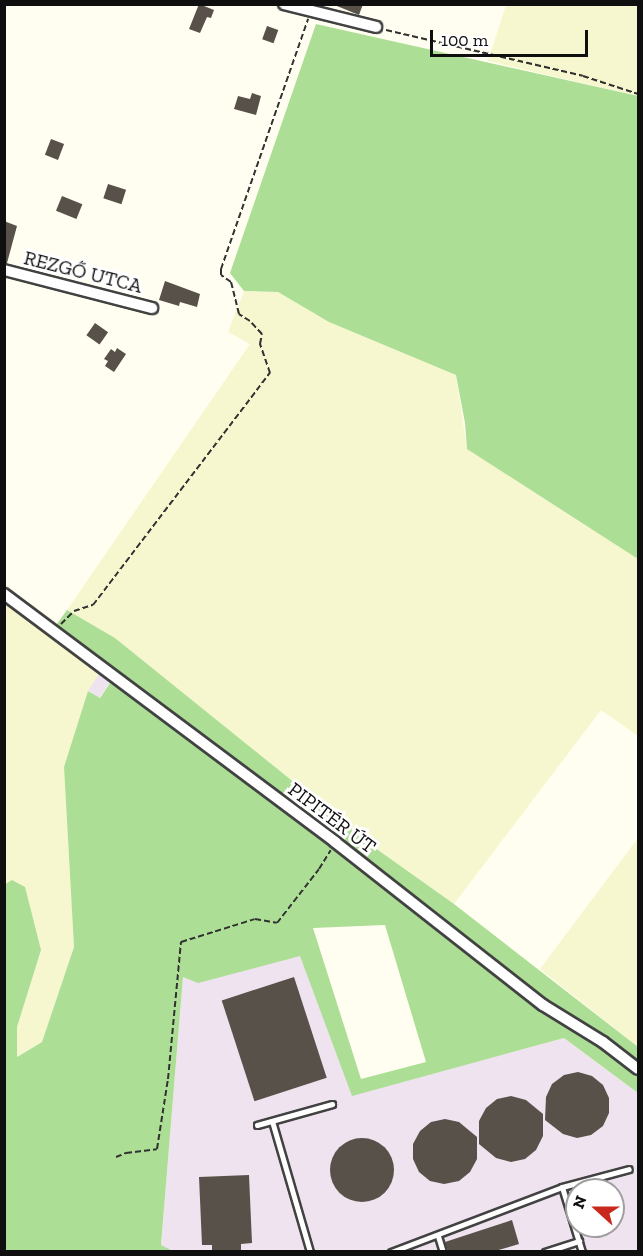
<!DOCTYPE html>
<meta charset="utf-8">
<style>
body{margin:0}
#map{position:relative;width:643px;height:1256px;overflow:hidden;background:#fffef0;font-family:"Zilla Slab",serif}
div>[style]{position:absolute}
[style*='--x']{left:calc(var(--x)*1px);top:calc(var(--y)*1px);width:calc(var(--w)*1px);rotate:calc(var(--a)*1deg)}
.industrial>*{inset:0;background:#eee3ee;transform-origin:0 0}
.farmland>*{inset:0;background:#f6f7ce}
.forest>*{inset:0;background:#adde95}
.building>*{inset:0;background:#58514a;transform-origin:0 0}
.round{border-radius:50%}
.path>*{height:2px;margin-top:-1px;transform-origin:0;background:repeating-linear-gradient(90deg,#313131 0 6px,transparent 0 9px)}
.roads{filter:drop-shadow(2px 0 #424242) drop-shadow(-2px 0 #424242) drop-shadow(0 2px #424242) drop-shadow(0 -2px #424242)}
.lane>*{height:5px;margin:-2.5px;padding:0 2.5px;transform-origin:2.5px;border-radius:2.5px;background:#fff}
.street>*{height:10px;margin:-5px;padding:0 5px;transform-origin:5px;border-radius:5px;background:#fff}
span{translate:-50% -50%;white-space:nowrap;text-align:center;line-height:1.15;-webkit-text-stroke:6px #fff;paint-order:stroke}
.street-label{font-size:20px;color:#0f0f0f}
.frame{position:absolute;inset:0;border:6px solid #0f0f0f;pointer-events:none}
.north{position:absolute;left:565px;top:1178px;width:60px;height:60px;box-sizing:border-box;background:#fff;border:2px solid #9f9f9f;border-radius:50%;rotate:291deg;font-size:16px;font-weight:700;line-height:24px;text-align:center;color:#0f0f0f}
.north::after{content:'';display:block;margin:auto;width:21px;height:27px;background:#c9291d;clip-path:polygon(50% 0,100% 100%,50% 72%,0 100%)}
.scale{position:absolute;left:430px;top:30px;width:158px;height:27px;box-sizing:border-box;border:3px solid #0f0f0f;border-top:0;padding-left:8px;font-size:18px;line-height:21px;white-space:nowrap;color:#0f0f0f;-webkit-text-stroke:4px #fff;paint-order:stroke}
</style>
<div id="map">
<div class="industrial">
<div style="left:100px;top:672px;width:14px;height:22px;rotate:34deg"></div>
<div style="clip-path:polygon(evenodd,300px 955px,353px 1095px,564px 1038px,638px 1093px,638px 1251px,173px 1252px,161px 1246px,183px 977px,198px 982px,300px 955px,577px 1190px,613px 1190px,613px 1226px,577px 1226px,577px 1190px)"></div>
</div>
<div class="farmland">
<div style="clip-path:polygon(506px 5px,638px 5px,638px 96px,488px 61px)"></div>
<div style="clip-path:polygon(244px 291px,278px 292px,329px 322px,456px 375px,467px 449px,638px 559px,638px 736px,601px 710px,454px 904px,378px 850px,115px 638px,67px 610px,250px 344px,228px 332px)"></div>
<div style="clip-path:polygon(4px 602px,100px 672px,88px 691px,64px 767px,74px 947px,42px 1042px,16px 1057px,17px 1027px,41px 950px,12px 880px,5px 885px)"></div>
<div style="clip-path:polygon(638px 838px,638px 1047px,540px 969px)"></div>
</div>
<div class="forest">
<div style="clip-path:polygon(316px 24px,638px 96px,638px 559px,467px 449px,465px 423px,456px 375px,329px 322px,278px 292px,244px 291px,230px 273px)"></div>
<div style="clip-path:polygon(evenodd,67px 610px,115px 638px,378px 850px,454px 904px,638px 1047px,638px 1093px,564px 1038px,352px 1096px,300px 956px,198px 983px,183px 977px,161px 1245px,173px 1251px,5px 1251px,4px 885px,12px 880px,25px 887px,41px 950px,17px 1027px,17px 1057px,42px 1042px,74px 947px,64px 767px,88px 691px,100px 698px,112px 680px,49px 635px,67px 610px,385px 925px,426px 1062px,361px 1079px,313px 928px,385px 925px)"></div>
</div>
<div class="building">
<div style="clip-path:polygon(199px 4px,214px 10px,211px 18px,207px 17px,200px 33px,189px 29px)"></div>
<div style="clip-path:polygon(332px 4px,363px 4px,359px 15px)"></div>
<div style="left:267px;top:26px;width:12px;height:14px;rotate:20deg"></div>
<div style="clip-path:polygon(252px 93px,261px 96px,256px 115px,234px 109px,238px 96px,250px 99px)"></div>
<div style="left:51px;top:139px;width:14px;height:17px;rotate:21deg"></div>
<div style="left:108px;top:184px;width:19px;height:15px;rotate:18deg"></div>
<div style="left:62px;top:196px;width:22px;height:16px;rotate:22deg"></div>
<div style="clip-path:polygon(4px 221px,17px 226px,7px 263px,4px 263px)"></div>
<div style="clip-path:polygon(165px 281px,200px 294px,197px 307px,180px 302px,179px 306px,159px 300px)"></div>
<div style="left:95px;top:323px;width:16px;height:15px;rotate:35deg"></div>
<div style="clip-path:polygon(117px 348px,126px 354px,114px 372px,105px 366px,108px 361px,104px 359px,111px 349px,115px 352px)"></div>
<div style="left:294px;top:977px;width:106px;height:76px;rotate:72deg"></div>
<div style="clip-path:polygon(578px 1072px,592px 1076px,603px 1085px,609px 1098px,609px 1113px,603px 1126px,591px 1135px,577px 1138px,563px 1134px,545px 1120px,546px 1097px,552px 1084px,564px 1075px)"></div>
<div style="clip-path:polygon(511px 1096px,526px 1100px,543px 1114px,543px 1136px,536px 1150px,525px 1159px,511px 1162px,496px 1158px,479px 1144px,479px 1121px,486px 1108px,497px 1099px)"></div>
<div style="clip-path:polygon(445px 1119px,459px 1122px,477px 1137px,477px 1159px,470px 1172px,459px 1181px,444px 1184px,430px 1181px,419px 1172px,413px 1159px,413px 1144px,420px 1131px,431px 1122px)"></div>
<div class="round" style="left:330px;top:1138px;width:64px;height:64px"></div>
<div style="clip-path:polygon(249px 1175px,252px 1243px,241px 1244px,241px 1251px,212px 1251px,212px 1245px,202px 1245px,199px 1177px)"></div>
<div style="clip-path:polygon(512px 1220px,519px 1244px,495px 1251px,448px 1251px,445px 1242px)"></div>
</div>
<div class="path">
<div style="--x:386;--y:30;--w:202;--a:13.1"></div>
<div style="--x:583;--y:76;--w:58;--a:18.1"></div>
<div style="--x:61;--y:624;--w:18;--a:-45"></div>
<div style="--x:74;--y:611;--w:20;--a:-18"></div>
<div style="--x:93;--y:605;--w:292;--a:-52.7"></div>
<div style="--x:270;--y:373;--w:31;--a:-109"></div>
<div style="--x:260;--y:344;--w:10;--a:-79"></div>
<div style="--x:262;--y:334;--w:18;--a:-133"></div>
<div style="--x:250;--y:321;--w:13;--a:-148"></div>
<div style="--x:239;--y:314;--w:33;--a:-104"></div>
<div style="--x:231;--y:282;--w:12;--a:-145"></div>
<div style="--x:221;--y:275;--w:6;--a:-90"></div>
<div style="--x:221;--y:269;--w:265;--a:-70.8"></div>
<div style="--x:116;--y:1157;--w:11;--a:-22"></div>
<div style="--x:126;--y:1153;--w:31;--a:-7"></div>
<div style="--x:157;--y:1149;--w:71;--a:-81.1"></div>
<div style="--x:168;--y:1079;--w:138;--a:-84.6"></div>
<div style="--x:181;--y:942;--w:77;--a:-17.3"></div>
<div style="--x:255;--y:919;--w:22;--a:10"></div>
<div style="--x:277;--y:923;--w:68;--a:-52.1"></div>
<div style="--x:319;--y:869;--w:22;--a:-58"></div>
</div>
<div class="roads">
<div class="lane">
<div style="--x:272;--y:1121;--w:136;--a:73.8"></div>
<div style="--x:257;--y:1125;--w:78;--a:-15.6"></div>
<div style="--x:562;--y:1187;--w:68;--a:72.9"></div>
<div style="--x:438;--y:1236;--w:17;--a:73"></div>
<div style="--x:391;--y:1252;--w:183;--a:-20.8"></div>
<div style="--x:562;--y:1187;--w:69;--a:-15"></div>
<div style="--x:545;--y:1252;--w:36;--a:-18"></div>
</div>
<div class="street">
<div style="--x:284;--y:4;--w:95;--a:14"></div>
<div style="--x:4;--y:270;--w:153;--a:14.4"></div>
<div style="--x:4;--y:594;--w:414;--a:36.8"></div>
<div style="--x:335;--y:842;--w:264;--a:38.1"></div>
<div style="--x:543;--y:1005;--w:70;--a:31.7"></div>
<div style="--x:603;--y:1042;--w:44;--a:37.6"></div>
</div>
</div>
<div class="street-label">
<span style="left:83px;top:272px;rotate:14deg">REZGŐ UTCA</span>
<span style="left:332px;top:818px;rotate:37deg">PIPITÉR ÚT</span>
</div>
<div class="frame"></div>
<div class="north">N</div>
<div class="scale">100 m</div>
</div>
